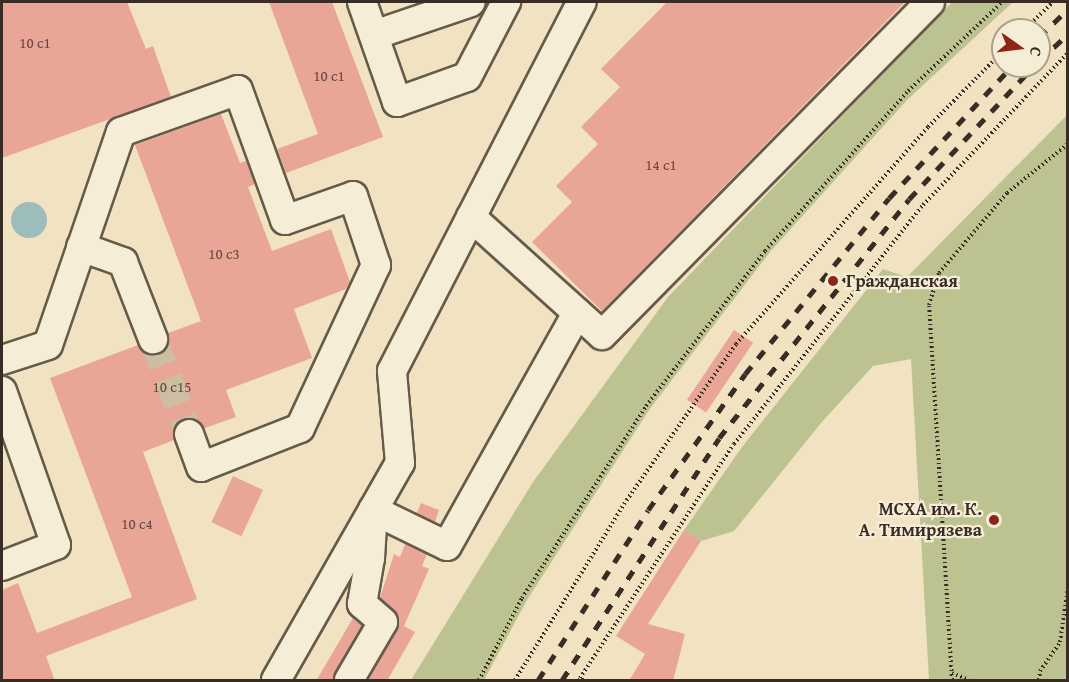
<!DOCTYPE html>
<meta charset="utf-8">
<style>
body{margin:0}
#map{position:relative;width:1069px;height:682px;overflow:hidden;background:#f1e3c1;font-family:"Gentium Book Plus",serif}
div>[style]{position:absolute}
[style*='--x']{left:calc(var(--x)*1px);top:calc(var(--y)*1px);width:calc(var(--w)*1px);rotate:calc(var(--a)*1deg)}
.green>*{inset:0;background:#bcc391}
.water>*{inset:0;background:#9cbdba}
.round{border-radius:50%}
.building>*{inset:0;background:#e9a596;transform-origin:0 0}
.minor-tunnel>*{height:28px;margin-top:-14px;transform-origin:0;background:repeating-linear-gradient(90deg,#ccbea2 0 28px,transparent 0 42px)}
.path>*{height:4px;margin-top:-2px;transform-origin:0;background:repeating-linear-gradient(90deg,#382c24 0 1.5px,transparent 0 4.5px)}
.roads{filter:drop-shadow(2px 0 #665a4b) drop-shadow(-2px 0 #665a4b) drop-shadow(0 2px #665a4b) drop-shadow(0 -2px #665a4b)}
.minor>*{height:28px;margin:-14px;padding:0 14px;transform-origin:14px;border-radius:14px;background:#f6edd7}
.rail>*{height:4.5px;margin-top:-2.25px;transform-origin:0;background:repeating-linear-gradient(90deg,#382c24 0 10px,transparent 0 20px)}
.dots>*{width:16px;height:16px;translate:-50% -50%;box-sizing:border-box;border:3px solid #f6edd7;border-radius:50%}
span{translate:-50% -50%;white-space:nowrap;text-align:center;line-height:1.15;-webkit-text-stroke:4.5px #f6edd7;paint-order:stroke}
.number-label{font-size:15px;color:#644a40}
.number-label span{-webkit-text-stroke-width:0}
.poi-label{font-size:18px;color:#382c24;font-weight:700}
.left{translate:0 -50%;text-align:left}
.right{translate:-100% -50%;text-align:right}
.frame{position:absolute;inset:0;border:3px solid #382c24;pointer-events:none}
.north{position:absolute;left:991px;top:18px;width:60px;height:60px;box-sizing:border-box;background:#f6edd7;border:2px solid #aaa08f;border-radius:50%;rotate:104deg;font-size:16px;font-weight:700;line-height:24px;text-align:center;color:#382c24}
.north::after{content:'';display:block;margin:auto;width:21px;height:27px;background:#8f2418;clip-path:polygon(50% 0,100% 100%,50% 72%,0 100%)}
</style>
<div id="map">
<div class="green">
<div style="clip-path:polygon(952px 2px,1013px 2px,907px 100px,770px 252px,649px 410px,527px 600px,484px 680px,411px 680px,533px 482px,668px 297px)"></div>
<div style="clip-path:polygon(1067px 115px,1067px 680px,929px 680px,911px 359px,873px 366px,821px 423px,734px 531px,701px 541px,684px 530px,742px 447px,883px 269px,907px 277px)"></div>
</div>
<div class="water">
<div class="round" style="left:11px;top:202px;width:36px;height:36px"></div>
</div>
<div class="building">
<div style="clip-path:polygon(2px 2px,127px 2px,146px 49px,153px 46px,171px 97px,2px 158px)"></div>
<div style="clip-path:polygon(269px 2px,332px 2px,383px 137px,286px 173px,277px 149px,318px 134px)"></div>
<div style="clip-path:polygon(667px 2px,905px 2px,602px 311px,532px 242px,572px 202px,556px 186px,598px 144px,581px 127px,620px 87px,601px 69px)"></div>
<div style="clip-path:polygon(221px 114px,240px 163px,246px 161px,255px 184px,248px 187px,272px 251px,331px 229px,350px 282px,346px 289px,294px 309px,312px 358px,226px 390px,236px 417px,205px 428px,192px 418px,183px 419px,173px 431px,174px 440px,143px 452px,197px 599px,46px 656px,55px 681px,2px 681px,2px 590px,18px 583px,37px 633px,132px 597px,50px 378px,138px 345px,143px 352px,158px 355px,166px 349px,168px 333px,201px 321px,135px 145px)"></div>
<div style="left:734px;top:330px;width:23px;height:84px;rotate:34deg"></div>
<div style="left:233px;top:476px;width:33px;height:51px;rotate:25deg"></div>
<div style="clip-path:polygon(421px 503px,439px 510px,435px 522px,417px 513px)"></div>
<div style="clip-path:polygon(684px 530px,701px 541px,648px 624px,685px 634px,673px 681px,629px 681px,645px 654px,616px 636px)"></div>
<div style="clip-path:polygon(405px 544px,427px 554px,422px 566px,429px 569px,404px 626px,415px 632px,387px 681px,368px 681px,399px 624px,394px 610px,380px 598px,394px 554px,400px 557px)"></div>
<div style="clip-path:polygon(353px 618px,362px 626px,333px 681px,316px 681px)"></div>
</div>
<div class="minor-tunnel">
<div style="--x:153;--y:339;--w:102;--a:69.2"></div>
</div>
<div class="path">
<div style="--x:1024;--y:30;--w:40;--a:-44"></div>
<div style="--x:952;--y:673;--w:18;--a:22"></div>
<div style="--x:580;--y:678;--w:280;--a:-56.7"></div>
<div style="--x:734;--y:444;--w:305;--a:-51.7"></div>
<div style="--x:923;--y:205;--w:210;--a:-46.4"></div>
<div style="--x:479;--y:680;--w:93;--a:-62.3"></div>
<div style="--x:522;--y:598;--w:229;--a:-57.1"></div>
<div style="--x:646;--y:406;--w:195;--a:-52.5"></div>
<div style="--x:765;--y:251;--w:215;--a:-48.2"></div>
<div style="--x:908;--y:91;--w:129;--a:-43.4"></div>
<div style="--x:515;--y:680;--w:207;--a:-58.2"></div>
<div style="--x:624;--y:504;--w:195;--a:-55"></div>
<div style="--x:736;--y:344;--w:290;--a:-48.5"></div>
<div style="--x:928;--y:127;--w:107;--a:-45.4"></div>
<div style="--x:578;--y:680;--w:6;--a:0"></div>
<div style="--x:952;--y:680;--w:376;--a:-93.5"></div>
<div style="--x:929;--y:305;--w:34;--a:-73"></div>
<div style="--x:939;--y:273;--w:105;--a:-49.6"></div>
<div style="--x:1007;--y:193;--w:78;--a:-38.8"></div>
<div style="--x:1039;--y:680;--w:9;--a:-84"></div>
<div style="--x:1040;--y:671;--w:35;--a:-55"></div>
<div style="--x:1060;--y:642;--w:55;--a:-81.6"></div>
</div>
<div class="roads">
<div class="minor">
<div style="--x:362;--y:2;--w:106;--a:70.7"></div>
<div style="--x:397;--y:102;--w:74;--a:-19.7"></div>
<div style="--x:467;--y:77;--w:85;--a:-62.5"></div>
<div style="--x:374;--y:35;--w:102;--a:-18.8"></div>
<div style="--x:471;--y:217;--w:176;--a:42"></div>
<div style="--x:602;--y:335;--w:467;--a:-45.4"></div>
<div style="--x:81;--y:247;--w:45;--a:19.7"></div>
<div style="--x:123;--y:262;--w:83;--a:68.7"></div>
<div style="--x:2;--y:360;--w:48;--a:-18.1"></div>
<div style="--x:48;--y:345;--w:225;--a:-71.1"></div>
<div style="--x:121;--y:132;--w:124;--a:-19.7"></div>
<div style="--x:238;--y:90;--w:138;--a:70.1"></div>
<div style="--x:285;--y:220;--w:72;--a:-19.4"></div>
<div style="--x:353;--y:196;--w:73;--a:71.6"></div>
<div style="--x:376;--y:265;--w:180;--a:115"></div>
<div style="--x:300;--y:428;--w:106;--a:158.5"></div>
<div style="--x:201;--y:467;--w:35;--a:-110"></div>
<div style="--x:2;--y:391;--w:163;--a:70.7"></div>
<div style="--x:56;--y:545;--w:58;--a:158.7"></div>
<div style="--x:276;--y:680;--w:250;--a:-60.3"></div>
<div style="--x:400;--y:463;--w:92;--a:-95"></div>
<div style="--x:392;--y:371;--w:415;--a:-62.8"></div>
<div style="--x:349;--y:680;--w:67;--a:-59.6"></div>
<div style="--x:383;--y:622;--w:28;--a:-139"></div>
<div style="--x:362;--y:604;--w:47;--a:-80.1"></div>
<div style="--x:370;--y:558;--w:48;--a:-86.4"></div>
<div style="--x:373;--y:510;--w:82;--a:25.9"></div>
<div style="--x:447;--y:546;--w:267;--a:-60.8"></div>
</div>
</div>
<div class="rail">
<div style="--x:1039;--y:37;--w:40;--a:-44"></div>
<div style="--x:1039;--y:61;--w:40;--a:-43"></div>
<div style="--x:538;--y:680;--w:202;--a:-57.1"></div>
<div style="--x:648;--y:510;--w:167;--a:-54.5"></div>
<div style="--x:745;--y:374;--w:227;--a:-50.7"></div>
<div style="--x:889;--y:198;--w:180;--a:-47"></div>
<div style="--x:562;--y:680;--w:288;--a:-57"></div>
<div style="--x:719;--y:438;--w:305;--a:-51.5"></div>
<div style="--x:909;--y:199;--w:183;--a:-46.8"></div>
</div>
<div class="dots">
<div style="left:833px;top:281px;background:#8f2418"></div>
<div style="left:994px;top:520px;background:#8f2418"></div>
</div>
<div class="number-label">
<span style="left:35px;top:43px">10 с1</span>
<span style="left:329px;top:76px">10 с1</span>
<span style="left:661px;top:165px">14 с1</span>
<span style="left:224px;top:254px">10 с3</span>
<span style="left:172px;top:387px">10 с15</span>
<span style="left:137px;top:524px">10 с4</span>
</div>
<div class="poi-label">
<span class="left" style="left:846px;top:281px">Гражданская</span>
<span class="right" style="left:982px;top:520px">МСХА им. К.<br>А. Тимирязева</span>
</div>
<div class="frame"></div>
<div class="north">С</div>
</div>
